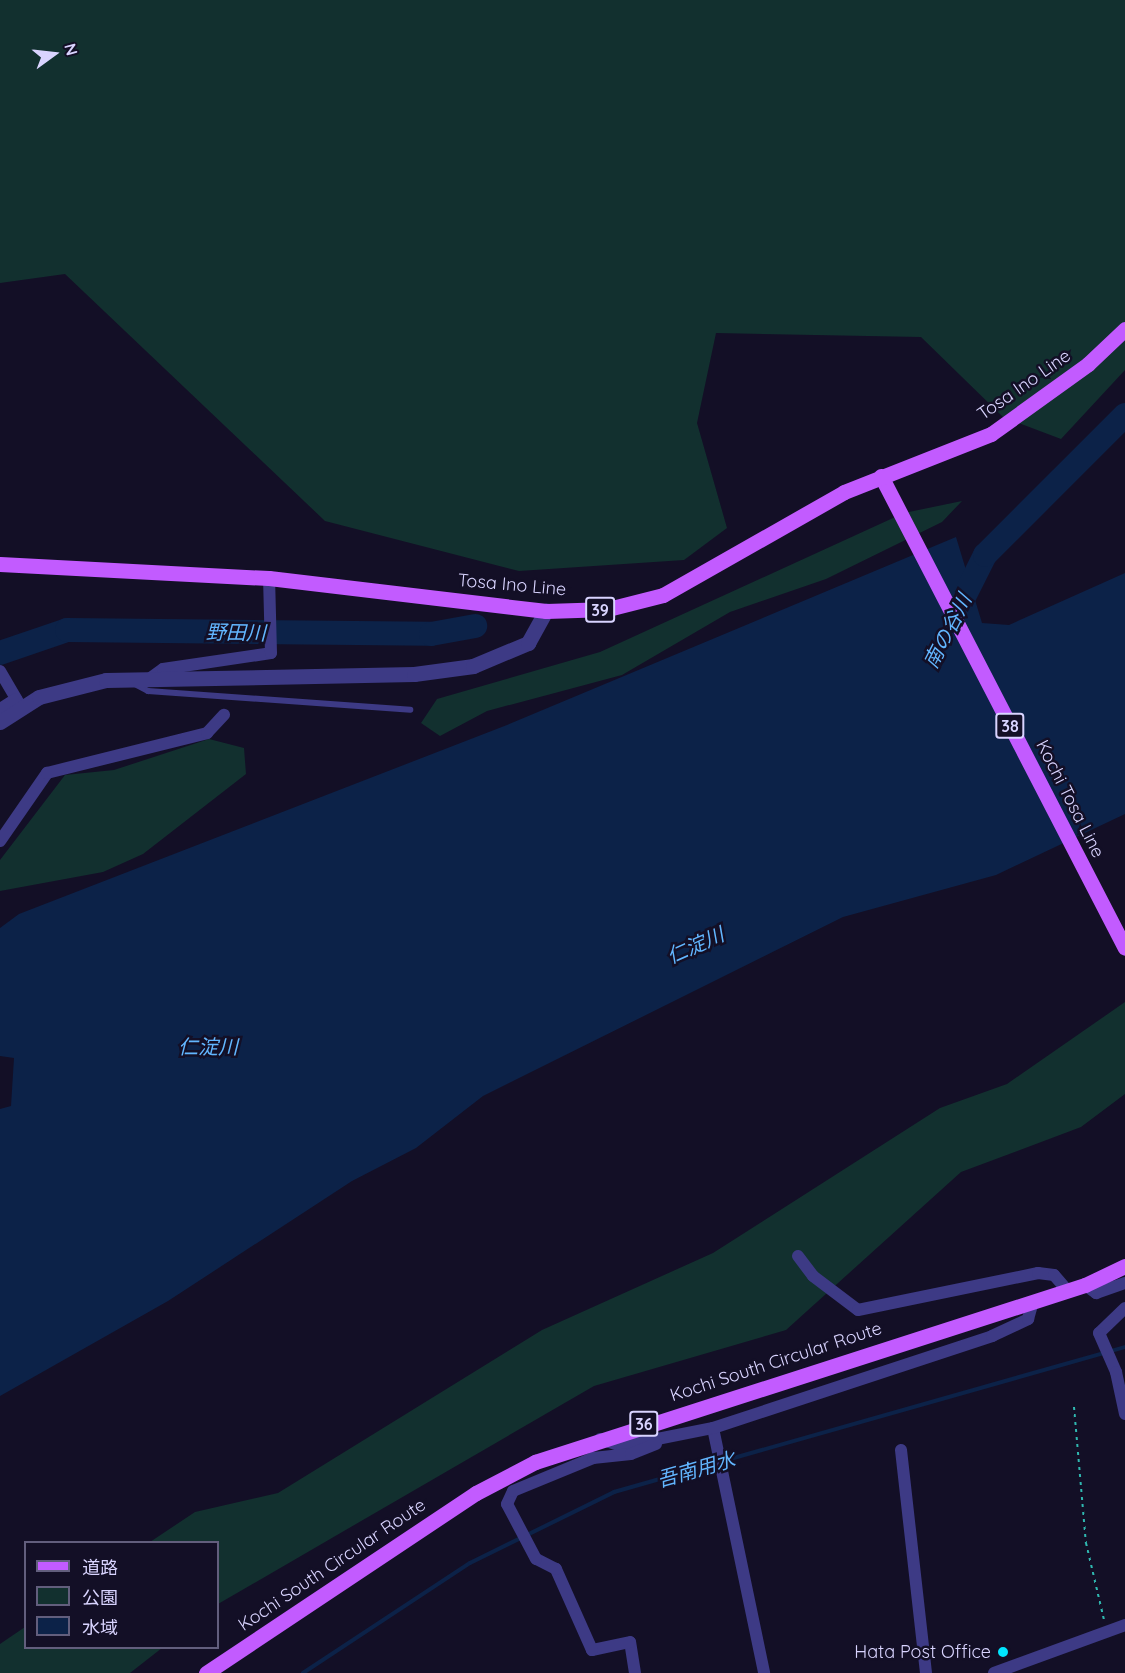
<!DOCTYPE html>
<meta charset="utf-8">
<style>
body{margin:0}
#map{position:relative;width:1125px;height:1673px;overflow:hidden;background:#130f26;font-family:Quicksand,"Noto Sans JP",sans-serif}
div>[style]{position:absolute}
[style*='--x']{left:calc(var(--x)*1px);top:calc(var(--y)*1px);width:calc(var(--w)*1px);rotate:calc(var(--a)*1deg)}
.green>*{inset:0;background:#12302f}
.water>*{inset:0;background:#0c2248}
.stream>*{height:4px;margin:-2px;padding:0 2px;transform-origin:2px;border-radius:2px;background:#0c2248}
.river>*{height:24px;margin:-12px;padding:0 12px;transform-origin:12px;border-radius:12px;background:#0c2248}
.path>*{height:2px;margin-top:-1px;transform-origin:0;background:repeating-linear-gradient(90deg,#2fb8b0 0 3px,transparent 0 7.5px)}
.service>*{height:6px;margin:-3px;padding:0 3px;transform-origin:3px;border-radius:3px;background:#3d3a85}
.minor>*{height:12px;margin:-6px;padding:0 6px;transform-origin:6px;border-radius:6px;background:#3d3a85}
.tertiary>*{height:15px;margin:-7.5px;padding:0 7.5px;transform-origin:7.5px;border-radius:7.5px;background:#3d3a85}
.primary>*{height:15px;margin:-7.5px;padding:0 7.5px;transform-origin:7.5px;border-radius:7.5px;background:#c25bff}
.dots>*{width:16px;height:16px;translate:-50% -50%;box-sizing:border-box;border:3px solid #130f26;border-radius:50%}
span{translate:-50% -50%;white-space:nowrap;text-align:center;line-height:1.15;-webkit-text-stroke:5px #130f26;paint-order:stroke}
.shield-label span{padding:2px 4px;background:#130f26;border:2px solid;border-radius:4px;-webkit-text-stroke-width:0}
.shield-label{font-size:16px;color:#d9d4ff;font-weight:700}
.street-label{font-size:18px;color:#d9d4ff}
.poi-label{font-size:18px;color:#d9d4ff}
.right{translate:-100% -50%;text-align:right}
.water-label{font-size:20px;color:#62b6ff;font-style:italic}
.legend{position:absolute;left:24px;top:1541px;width:195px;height:108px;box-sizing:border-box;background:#130f26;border:2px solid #625e7d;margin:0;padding:8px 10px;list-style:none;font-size:18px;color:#d9d4ff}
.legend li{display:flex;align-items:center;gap:12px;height:30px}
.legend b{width:30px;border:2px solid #625e7d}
.north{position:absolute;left:24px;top:24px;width:60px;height:60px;-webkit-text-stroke:4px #130f26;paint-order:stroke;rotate:75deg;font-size:16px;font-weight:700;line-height:24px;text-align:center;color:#d9d4ff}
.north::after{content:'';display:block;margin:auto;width:21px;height:27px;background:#d9d4ff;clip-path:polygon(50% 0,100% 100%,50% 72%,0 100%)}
</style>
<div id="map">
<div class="green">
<div style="clip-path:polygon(0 0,1125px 0,1125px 370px,1061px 439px,1003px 417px,921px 337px,716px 333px,697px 423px,727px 528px,684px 560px,519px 571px,325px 521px,65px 274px,0 283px)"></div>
<div style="clip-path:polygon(962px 501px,942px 522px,826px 579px,730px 612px,622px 675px,487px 711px,440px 736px,421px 723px,437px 699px,600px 652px,904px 513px)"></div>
<div style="clip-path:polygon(209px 739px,244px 748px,246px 774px,143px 854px,103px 872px,0 891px,0 860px,65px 775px,114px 770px)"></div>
<div style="clip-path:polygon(1125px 1002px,1125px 1094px,1081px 1127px,961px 1172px,786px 1330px,594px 1386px,218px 1604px,218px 1542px,150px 1542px,195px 1512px,278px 1493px,542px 1330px,713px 1253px,940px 1108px,1007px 1084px)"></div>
<div style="clip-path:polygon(25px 1627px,26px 1648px,162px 1648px,130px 1673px,0 1673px,0 1644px)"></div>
</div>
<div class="water">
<div style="clip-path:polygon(956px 537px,982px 623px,1009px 625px,1125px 573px,1125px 814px,996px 875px,843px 917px,483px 1096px,416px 1148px,352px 1181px,168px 1301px,0 1396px,0 1109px,11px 1106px,14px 1058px,0 1056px,0 928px,19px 914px,507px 725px)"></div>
</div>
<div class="stream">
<div style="--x:303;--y:1673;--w:200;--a:-33.4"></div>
<div style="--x:470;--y:1563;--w:161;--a:-26.2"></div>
<div style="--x:614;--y:1492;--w:531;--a:-15.84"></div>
</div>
<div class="river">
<div style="--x:956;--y:613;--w:65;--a:-63.4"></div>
<div style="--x:985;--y:555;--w:198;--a:-45"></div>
<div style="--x:0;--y:653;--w:71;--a:-18.9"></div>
<div style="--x:67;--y:630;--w:364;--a:0.6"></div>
<div style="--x:431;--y:634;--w:45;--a:-10.3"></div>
</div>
<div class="path">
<div style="--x:1074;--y:1407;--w:137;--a:85"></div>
<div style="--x:1086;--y:1543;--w:79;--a:76.8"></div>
</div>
<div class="service">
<div style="--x:135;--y:684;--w:15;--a:28"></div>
<div style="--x:148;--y:691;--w:263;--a:4.1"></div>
</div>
<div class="minor">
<div style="--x:0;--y:671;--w:42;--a:59.7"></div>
<div style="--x:149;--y:679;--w:17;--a:-36"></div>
<div style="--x:163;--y:669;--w:109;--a:-8.4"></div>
<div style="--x:271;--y:653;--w:75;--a:-91.5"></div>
<div style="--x:0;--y:709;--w:19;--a:-32"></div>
<div style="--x:0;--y:841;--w:83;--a:-55.3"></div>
<div style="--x:47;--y:773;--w:165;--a:-14"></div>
<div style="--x:207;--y:733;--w:25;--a:-47"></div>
<div style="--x:798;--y:1256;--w:25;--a:53"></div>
<div style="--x:813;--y:1276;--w:56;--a:37.1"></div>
<div style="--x:858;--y:1310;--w:184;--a:-11.6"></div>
<div style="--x:1038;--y:1273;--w:16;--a:7"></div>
<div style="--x:1054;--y:1275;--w:21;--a:49"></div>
<div style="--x:1085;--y:1285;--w:14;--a:36"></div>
<div style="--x:1096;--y:1293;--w:31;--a:-19"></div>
<div style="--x:1125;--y:1308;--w:36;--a:136"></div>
<div style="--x:1099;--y:1333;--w:43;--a:66.4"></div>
<div style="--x:1116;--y:1372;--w:43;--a:77.9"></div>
<div style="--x:713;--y:1428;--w:250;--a:78.2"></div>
<div style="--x:600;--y:1439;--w:23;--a:18"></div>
<div style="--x:622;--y:1446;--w:93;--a:-11.2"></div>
<div style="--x:713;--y:1428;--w:294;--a:-18.2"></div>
<div style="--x:992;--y:1336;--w:40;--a:-25"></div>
<div style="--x:1028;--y:1319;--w:18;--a:-74"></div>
<div style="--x:901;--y:1450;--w:224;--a:83.6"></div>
<div style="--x:635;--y:1673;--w:31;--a:-99"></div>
<div style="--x:630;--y:1642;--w:39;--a:168"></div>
<div style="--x:592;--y:1650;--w:89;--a:-114"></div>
<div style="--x:556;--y:1569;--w:22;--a:-153"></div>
<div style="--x:536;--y:1559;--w:62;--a:-117.8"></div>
<div style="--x:507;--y:1504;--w:14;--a:-65"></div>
<div style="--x:513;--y:1491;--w:87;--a:-22.4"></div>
<div style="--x:593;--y:1458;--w:38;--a:-6"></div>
<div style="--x:631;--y:1454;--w:27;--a:-22"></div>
<div style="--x:994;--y:1673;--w:140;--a:-20.1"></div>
</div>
<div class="tertiary">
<div style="--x:0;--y:722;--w:46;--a:-32.7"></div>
<div style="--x:39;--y:697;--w:69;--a:-14.2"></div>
<div style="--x:106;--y:680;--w:308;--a:-1.1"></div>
<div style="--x:414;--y:674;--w:60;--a:-7.7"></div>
<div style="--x:473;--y:666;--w:60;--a:-22.7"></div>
<div style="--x:528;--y:643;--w:37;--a:-61"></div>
</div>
<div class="primary">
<div style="--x:881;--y:476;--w:531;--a:62.66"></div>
<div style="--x:0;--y:564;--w:269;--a:3"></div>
<div style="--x:269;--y:578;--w:279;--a:6.8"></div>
<div style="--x:546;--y:611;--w:62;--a:-1.8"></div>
<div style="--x:608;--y:609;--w:57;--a:-14.3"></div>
<div style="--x:663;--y:595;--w:208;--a:-29.6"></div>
<div style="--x:844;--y:492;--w:158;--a:-21.5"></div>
<div style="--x:991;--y:434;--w:120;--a:-35.8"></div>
<div style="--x:1088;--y:364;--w:51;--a:-43.4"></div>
<div style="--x:206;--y:1673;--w:324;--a:-33.7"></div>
<div style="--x:476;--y:1493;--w:67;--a:-27.7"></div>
<div style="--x:535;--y:1462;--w:578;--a:-17.84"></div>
<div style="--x:1085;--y:1285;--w:44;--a:-25.4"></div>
</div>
<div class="dots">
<div style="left:1003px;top:1652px;background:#00e5ff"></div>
</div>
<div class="shield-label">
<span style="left:600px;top:610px">39</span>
<span style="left:1010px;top:726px">38</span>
<span style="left:644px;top:1424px">36</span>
</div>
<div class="street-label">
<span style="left:1024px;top:385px;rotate:-35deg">Tosa Ino Line</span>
<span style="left:512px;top:585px;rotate:5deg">Tosa Ino Line</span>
<span style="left:1070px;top:799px;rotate:63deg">Kochi Tosa Line</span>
<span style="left:776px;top:1362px;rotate:-18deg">Kochi South Circular Route</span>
<span style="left:332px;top:1565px;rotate:-34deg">Kochi South Circular Route</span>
</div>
<div class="poi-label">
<span class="right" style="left:991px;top:1652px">Hata Post Office</span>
</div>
<div class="water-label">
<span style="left:947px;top:631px;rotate:-63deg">南の谷川</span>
<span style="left:236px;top:632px;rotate:1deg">野田川</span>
<span style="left:695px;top:945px;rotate:-24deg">仁淀川</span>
<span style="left:208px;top:1046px">仁淀川</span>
<span style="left:696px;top:1469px;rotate:-16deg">吾南用水</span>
</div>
<ul class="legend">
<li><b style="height:8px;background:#c25bff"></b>道路</li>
<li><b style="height:16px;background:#12302f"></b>公園</li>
<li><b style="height:16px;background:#0c2248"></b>水域</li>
</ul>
<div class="north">N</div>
</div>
